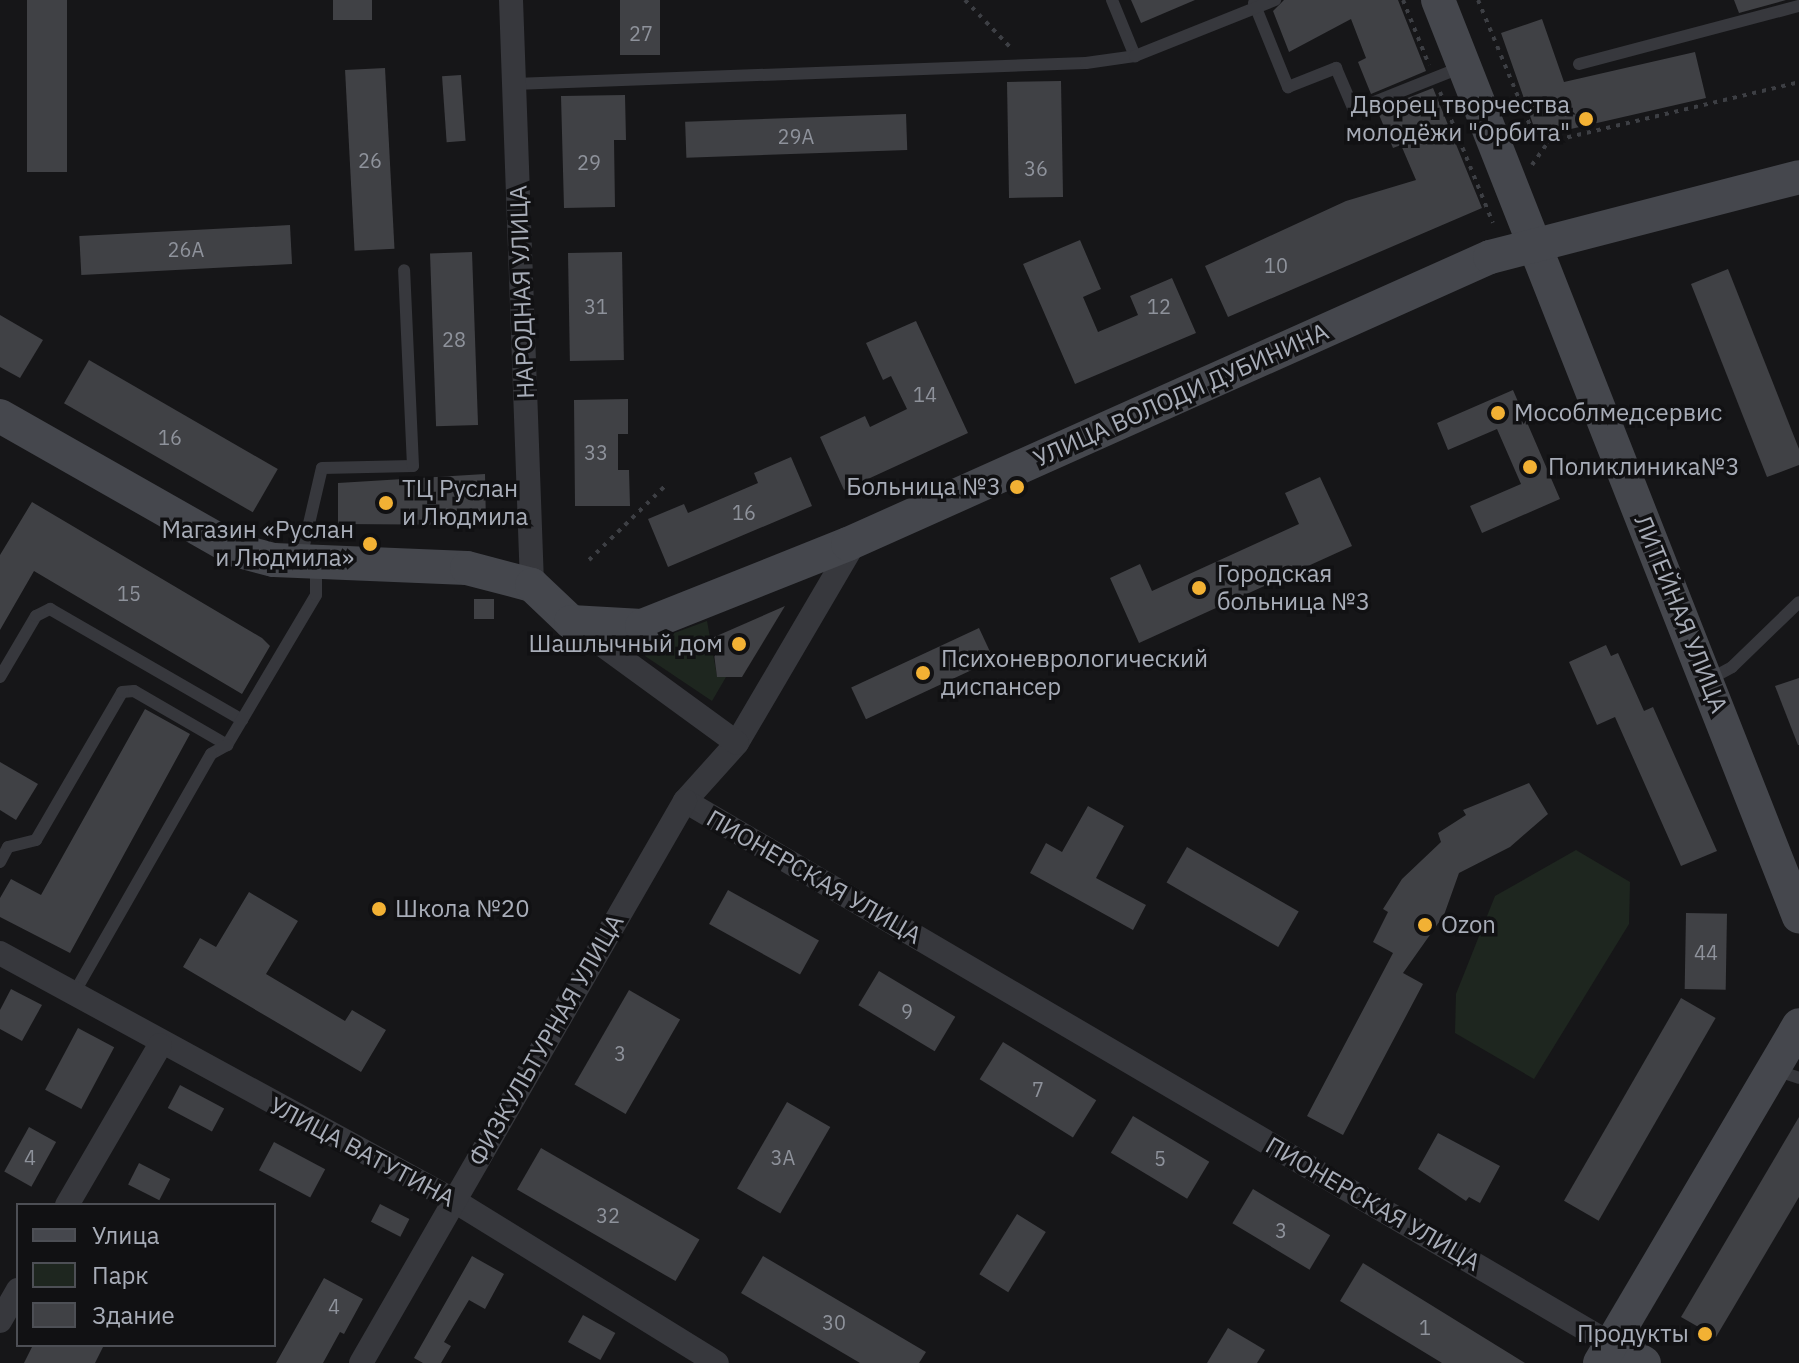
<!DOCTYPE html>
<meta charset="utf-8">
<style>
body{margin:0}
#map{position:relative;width:1799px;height:1363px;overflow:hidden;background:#161618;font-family:"IBM Plex Sans",sans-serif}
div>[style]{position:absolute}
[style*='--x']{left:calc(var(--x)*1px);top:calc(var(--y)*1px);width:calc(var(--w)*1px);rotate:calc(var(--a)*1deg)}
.green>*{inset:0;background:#1e261f}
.building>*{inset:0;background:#404145;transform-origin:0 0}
.path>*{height:4px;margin-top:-2px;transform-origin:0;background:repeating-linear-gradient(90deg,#3d3f44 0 4px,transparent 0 10px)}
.lane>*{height:12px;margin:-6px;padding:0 6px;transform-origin:6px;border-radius:6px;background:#37383d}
.street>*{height:24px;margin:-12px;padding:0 12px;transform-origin:12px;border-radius:12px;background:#37383d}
.secondary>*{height:34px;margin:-17px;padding:0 17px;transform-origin:17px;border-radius:17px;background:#45474d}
.dots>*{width:22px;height:22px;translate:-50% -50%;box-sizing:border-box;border:4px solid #111113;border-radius:50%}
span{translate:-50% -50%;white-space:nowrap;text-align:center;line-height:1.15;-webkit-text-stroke:7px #111113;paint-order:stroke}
.number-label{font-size:20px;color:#8e929b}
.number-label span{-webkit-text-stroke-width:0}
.poi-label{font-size:24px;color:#a8adb8}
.right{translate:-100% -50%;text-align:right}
.left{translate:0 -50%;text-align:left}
.street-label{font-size:24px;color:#a8adb8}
.legend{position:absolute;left:16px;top:1203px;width:260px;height:144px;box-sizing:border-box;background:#111113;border:2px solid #4d4f55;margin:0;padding:10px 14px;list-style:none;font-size:24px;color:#a8adb8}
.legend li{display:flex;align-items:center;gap:16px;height:40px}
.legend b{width:40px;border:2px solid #4d4f55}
</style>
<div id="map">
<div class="green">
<div style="clip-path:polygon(707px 621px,717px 676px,726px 677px,712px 701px,645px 656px,647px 643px)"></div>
<div style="clip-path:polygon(1576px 850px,1630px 882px,1629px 924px,1534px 1079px,1455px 1033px,1456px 994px,1495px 896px)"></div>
</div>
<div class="building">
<div style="left:27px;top:0;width:40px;height:172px"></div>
<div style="left:333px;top:0;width:39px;height:20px"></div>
<div style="left:620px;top:0;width:40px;height:55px"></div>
<div style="clip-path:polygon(1131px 0,1195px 0,1141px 23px)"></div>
<div style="clip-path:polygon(1284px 0,1398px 0,1426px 71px,1371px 94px,1358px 62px,1366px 58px,1351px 19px,1289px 52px,1273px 11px)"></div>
<div style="clip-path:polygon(1734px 0,1786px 0,1739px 13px)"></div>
<div style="clip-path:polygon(1542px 19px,1564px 82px,1695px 52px,1706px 98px,1549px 134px,1535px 130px,1501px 33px)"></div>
<div style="left:385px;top:68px;width:181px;height:40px;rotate:87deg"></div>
<div style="left:461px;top:75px;width:66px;height:19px;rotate:86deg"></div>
<div style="left:1061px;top:81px;width:116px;height:54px;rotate:89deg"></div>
<div style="clip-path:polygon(1433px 88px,1482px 208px,1228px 317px,1205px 266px,1346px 201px,1416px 180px,1401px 145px,1393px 148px,1377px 110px)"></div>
<div style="clip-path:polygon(625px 95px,626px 140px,614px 140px,615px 207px,564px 208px,561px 96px)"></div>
<div style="left:906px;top:114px;width:36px;height:221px;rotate:88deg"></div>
<div style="left:290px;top:225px;width:39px;height:211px;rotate:87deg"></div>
<div style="clip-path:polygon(1080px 240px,1101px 289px,1083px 297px,1098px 332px,1138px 315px,1130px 296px,1172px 278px,1196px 333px,1075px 384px,1023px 264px)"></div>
<div style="left:472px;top:252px;width:173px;height:42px;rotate:88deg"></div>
<div style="left:622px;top:252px;width:108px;height:54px;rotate:89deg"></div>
<div style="clip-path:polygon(1728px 269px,1799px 449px,1799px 465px,1767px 477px,1691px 284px)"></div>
<div style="clip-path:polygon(0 315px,43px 340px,20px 378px,0 367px)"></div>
<div style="clip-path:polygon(916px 321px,968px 433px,844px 490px,820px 437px,865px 416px,870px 427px,907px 409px,891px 376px,883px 380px,866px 343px)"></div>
<div style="left:89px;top:360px;width:218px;height:50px;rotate:30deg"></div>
<div style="clip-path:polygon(1513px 390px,1560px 499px,1482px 533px,1470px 506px,1521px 484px,1497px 429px,1448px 450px,1437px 423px)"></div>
<div style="clip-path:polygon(628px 399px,628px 434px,618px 434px,618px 470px,629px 470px,630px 506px,575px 506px,574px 400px)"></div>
<div style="clip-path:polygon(791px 457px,812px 506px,668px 567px,648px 519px,684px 504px,688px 513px,758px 483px,754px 473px)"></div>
<div style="clip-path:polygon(485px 474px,486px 525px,338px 524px,338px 483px)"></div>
<div style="clip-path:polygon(1320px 477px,1352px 546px,1139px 643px,1110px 578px,1140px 564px,1152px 591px,1299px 524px,1285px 493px)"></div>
<div style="clip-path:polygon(32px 502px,262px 638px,270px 646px,242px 694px,34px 571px,0 630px,0 555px)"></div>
<div style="left:474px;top:599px;width:20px;height:20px"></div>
<div style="clip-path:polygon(785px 606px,742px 677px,717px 677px,712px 638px)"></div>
<div style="left:979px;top:628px;width:35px;height:141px;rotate:65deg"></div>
<div style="clip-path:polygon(1606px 645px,1611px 656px,1618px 653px,1644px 711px,1653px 707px,1717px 851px,1681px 866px,1615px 717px,1597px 725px,1569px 662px)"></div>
<div style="clip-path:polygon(1799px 678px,1799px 745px,1798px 745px,1775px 686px)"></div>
<div style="clip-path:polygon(145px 709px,190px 734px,70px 953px,0 917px,0 898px,11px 879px,41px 895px)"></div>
<div style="clip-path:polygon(0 762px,38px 784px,16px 820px,0 810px)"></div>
<div style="clip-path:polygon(1529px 783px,1548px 814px,1510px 847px,1459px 873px,1444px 915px,1403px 973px,1423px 984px,1343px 1135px,1307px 1116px,1393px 953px,1373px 942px,1388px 912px,1383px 909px,1402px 879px,1441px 842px,1438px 833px,1466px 815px,1463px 810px)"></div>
<div style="clip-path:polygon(1088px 806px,1124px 826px,1096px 878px,1146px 905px,1133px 930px,1030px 873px,1046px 843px,1062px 852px)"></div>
<div style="left:1187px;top:847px;width:129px;height:41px;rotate:30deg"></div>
<div style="left:728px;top:890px;width:104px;height:39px;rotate:29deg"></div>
<div style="clip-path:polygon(249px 892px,298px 921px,266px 974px,345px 1021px,352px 1010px,386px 1030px,361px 1072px,183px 967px,200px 938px,216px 947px)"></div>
<div style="left:1686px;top:913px;width:41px;height:76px;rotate:1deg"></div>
<div style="left:879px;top:971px;width:89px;height:40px;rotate:31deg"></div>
<div style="clip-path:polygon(11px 989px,42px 1005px,22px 1041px,0 1029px,0 1010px)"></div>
<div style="left:629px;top:990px;width:59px;height:109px;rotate:30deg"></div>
<div style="left:1681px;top:998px;width:40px;height:234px;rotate:30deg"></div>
<div style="left:78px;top:1028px;width:41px;height:70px;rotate:28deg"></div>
<div style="left:1003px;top:1042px;width:110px;height:44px;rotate:32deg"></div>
<div style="left:180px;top:1085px;width:50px;height:26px;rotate:28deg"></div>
<div style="left:787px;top:1102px;width:50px;height:100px;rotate:30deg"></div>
<div style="left:1133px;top:1116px;width:89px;height:43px;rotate:31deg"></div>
<div style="clip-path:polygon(1799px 1117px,1799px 1197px,1716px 1337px,1681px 1317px)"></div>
<div style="left:29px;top:1127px;width:31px;height:51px;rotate:29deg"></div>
<div style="clip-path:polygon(1438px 1133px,1500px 1166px,1480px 1203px,1469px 1197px,1466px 1201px,1418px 1169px)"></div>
<div style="left:274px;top:1142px;width:58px;height:32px;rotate:28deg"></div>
<div style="left:541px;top:1148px;width:183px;height:48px;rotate:30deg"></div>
<div style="left:139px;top:1163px;width:35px;height:24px;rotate:27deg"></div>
<div style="left:1253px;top:1189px;width:90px;height:40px;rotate:31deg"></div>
<div style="left:380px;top:1204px;width:33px;height:20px;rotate:27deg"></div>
<div style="left:1017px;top:1214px;width:34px;height:71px;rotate:32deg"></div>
<div style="clip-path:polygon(472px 1256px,504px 1274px,485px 1309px,469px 1300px,444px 1342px,451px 1346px,441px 1363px,423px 1363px,414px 1358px)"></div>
<div style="clip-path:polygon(763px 1256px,926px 1352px,919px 1363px,860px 1363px,741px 1293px)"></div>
<div style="clip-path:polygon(1363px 1263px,1525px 1363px,1442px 1363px,1340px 1301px)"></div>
<div style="clip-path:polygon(324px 1278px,363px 1299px,344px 1334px,340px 1332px,323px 1363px,276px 1363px)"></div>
<div style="left:583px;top:1315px;width:37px;height:31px;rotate:29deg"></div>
<div style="clip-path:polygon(1228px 1328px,1265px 1350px,1257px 1363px,1207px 1363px)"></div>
<div style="clip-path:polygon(33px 1345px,104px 1345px,95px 1363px,24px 1363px)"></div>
</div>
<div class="path">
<div style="--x:965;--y:0;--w:69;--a:46.2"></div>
<div style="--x:1403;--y:0;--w:70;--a:68.2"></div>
<div style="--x:1478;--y:0;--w:146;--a:67.5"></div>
<div style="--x:1534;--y:135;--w:16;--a:27"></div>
<div style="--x:1440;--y:92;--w:141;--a:68"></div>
<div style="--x:1532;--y:165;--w:28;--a:-55"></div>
<div style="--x:1548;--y:142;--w:258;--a:-13.4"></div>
<div style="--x:589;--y:560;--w:105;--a:-44.2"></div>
</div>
<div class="lane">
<div style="--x:1112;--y:0;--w:61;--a:67.7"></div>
<div style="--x:1254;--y:3;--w:91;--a:68"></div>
<div style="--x:1288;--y:87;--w:52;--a:-21.6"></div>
<div style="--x:1336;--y:68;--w:46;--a:66.8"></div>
<div style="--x:1354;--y:110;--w:116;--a:-21.7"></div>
<div style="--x:1579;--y:64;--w:228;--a:-14.8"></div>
<div style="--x:514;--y:84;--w:572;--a:-2.1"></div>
<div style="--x:1086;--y:63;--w:49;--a:-8.1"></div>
<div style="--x:1135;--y:56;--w:151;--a:-21.8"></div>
<div style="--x:301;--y:558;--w:92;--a:-76.9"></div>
<div style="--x:322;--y:468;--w:91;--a:-1.3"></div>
<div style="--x:413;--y:466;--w:196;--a:-92.6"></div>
<div style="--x:0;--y:677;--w:71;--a:-59.5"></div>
<div style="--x:36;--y:616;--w:16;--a:-27"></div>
<div style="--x:50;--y:609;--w:222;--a:30"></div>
<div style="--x:1708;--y:680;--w:27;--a:-28"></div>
<div style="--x:1732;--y:667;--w:93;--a:-44.1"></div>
<div style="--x:227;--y:745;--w:174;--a:-59.3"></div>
<div style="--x:316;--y:595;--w:31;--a:-90"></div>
<div style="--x:0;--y:862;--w:17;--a:-62"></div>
<div style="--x:8;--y:847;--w:29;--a:-14"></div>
<div style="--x:36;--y:840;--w:171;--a:-59.8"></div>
<div style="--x:122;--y:692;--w:12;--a:-5"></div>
<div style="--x:134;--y:691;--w:108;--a:30.1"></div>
<div style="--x:227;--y:745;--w:18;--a:151"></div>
<div style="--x:211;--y:754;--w:278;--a:119.8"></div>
<div style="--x:1775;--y:1070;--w:25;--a:18"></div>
</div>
<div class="street">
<div style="--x:511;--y:0;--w:585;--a:87.94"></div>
<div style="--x:856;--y:540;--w:235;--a:120.4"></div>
<div style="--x:737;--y:743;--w:78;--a:131.9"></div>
<div style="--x:685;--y:801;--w:1073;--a:30.39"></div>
<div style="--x:571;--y:622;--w:205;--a:36.1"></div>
<div style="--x:0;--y:953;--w:516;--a:28.6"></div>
<div style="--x:453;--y:1200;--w:310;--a:31.7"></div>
<div style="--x:67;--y:1205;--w:185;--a:-59.8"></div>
<div style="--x:0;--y:1321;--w:36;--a:-60"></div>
<div style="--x:361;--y:1363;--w:649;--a:-60.04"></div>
</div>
<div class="secondary">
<div style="--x:1438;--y:0;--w:985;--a:68.51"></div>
<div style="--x:0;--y:416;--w:271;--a:29.6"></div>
<div style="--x:236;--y:550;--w:39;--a:15"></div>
<div style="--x:274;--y:560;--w:193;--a:2.4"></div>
<div style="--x:467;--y:568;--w:67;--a:14.7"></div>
<div style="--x:532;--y:585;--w:54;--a:43.5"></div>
<div style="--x:571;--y:622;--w:71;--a:3.2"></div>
<div style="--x:642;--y:626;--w:222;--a:-21.7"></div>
<div style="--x:848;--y:544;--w:703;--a:-24.09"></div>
<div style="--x:1490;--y:257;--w:319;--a:-14.5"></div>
<div style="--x:1611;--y:1344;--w:38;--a:30"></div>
<div style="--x:1600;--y:1363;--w:392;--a:-59.5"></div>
</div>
<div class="dots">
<div style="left:1586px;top:119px;background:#f2b134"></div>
<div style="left:1498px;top:413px;background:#f2b134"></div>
<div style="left:1530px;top:467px;background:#f2b134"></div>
<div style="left:1017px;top:487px;background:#f2b134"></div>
<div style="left:386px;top:503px;background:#f2b134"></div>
<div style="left:370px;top:544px;background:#f2b134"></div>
<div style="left:1199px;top:588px;background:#f2b134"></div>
<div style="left:739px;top:644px;background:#f2b134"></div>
<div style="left:923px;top:673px;background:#f2b134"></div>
<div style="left:379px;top:909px;background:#f2b134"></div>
<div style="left:1425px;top:925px;background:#f2b134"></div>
<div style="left:1705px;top:1334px;background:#f2b134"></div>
</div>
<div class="number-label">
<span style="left:641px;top:33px">27</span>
<span style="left:796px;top:136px">29А</span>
<span style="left:370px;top:160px">26</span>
<span style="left:589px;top:162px">29</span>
<span style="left:1036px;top:168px">36</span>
<span style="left:186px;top:249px">26А</span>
<span style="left:1276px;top:265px">10</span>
<span style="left:596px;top:306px">31</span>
<span style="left:1159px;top:306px">12</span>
<span style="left:454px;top:339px">28</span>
<span style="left:925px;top:394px">14</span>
<span style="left:170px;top:437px">16</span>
<span style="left:596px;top:452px">33</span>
<span style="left:744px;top:512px">16</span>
<span style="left:129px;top:593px">15</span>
<span style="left:1706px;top:952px">44</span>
<span style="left:907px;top:1011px">9</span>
<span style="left:620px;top:1053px">3</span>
<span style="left:1038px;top:1089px">7</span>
<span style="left:30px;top:1157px">4</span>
<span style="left:783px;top:1157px">3А</span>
<span style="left:1160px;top:1158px">5</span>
<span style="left:608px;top:1215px">32</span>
<span style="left:1281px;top:1230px">3</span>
<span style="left:334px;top:1306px">4</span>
<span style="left:834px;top:1322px">30</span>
<span style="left:1425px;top:1327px">1</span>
</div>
<div class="poi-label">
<span class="right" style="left:1570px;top:119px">Дворец творчества<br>молодёжи "Орбита"</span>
<span class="left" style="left:1514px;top:413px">Мособлмедсервис</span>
<span class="left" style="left:1548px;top:467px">Поликлиника№3</span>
<span class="right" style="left:1001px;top:487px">Больница №3</span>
<span class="left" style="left:402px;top:503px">ТЦ Руслан<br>и Людмила</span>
<span class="right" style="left:354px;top:544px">Магазин «Руслан<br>и Людмила»</span>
<span class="left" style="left:1217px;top:588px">Городская<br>больница №3</span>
<span class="right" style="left:723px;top:644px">Шашлычный дом</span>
<span class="left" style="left:941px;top:673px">Психоневрологический<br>диспансер</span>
<span class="left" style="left:395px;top:909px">Школа №20</span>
<span class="left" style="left:1441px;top:925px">Ozon</span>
<span class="right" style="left:1689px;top:1334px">Продукты</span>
</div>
<div class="street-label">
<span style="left:522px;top:292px;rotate:-92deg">НАРОДНАЯ УЛИЦА</span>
<span style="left:1181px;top:395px;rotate:-24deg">УЛИЦА ВОЛОДИ ДУБИНИНА</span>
<span style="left:1681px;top:614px;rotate:68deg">ЛИТЕЙНАЯ УЛИЦА</span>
<span style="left:814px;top:877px;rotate:30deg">ПИОНЕРСКАЯ УЛИЦА</span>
<span style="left:546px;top:1040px;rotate:-60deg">ФИЗКУЛЬТУРНАЯ УЛИЦА</span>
<span style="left:362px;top:1152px;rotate:28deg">УЛИЦА ВАТУТИНА</span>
<span style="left:1373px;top:1204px;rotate:30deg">ПИОНЕРСКАЯ УЛИЦА</span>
</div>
<ul class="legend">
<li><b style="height:10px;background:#45474d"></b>Улица</li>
<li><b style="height:22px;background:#1e261f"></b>Парк</li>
<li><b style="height:22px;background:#404145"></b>Здание</li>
</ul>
</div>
